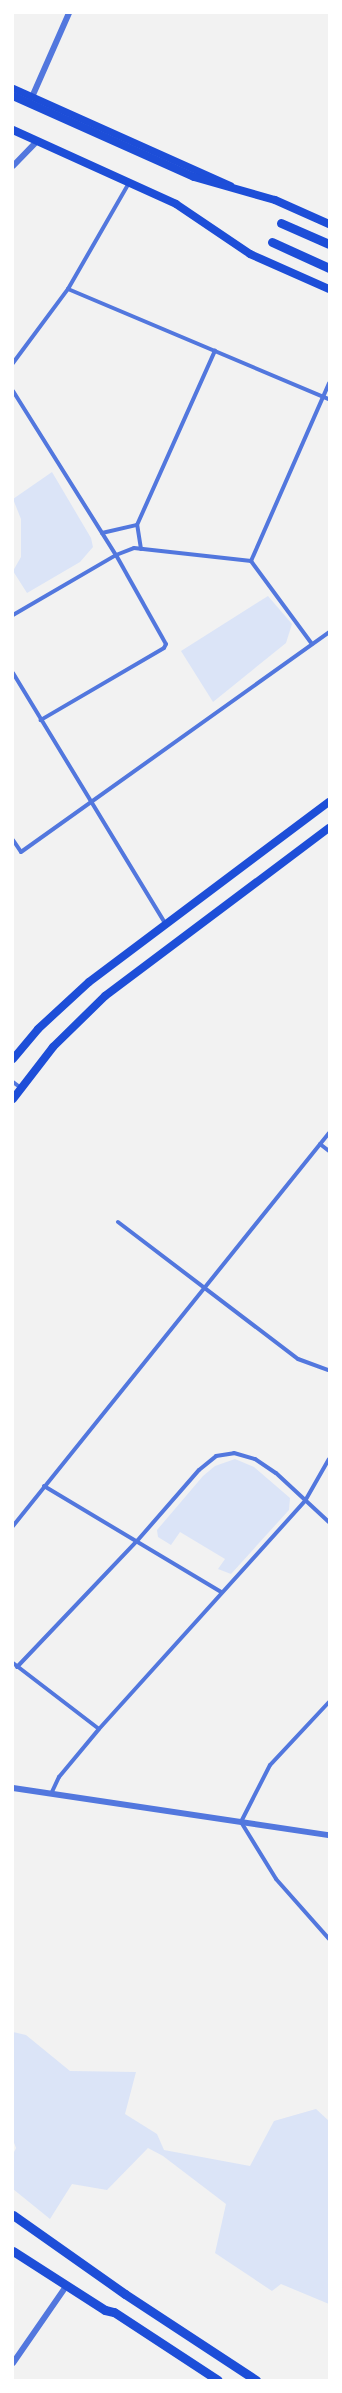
<!DOCTYPE html>
<style>
body{margin:0}
#map{position:relative;width:342px;height:2393px;overflow:hidden;background:#f2f2f2;font-family:"Fira Sans",sans-serif}
div>[style]{position:absolute}
[style*='--x']{left:calc(var(--x)*1px);top:calc(var(--y)*1px);width:calc(var(--w)*1px);rotate:calc(var(--a)*1deg)}
.green>*{inset:0;background:#dbe4f7}
.minor>*{height:4px;margin:-2px;padding:0 2px;transform-origin:2px;border-radius:2px;background:#5277de}
.tertiary>*{height:6px;margin:-3px;padding:0 3px;transform-origin:3px;border-radius:3px;background:#5277de}
.secondary>*{height:7px;margin:-3.5px;padding:0 3.5px;transform-origin:3.5px;border-radius:3.5px;background:#1d4ed8}
.primary>*{height:8px;margin:-4px;padding:0 4px;transform-origin:4px;border-radius:4px;background:#1d4ed8}
.trunk>*{height:9px;margin:-4.5px;padding:0 4.5px;transform-origin:4.5px;border-radius:4.5px;background:#1d4ed8}
span{translate:-50% -50%;white-space:nowrap;text-align:center;line-height:1.15;-webkit-text-stroke:4px #fff;paint-order:stroke}
.frame{position:absolute;inset:0;border:14px solid #fff;pointer-events:none}
</style>
<div id="map">
<div class="green">
<div style="clip-path:polygon(52px 472px,91px 538px,93px 547px,80px 562px,27px 593px,13px 571px,21px 557px,21px 519px,13px 499px)"></div>
<div style="clip-path:polygon(268px 596px,292px 624px,286px 643px,213px 702px,181px 651px)"></div>
<div style="clip-path:polygon(235px 1459px,254px 1467px,290px 1498px,289px 1510px,231px 1574px,218px 1569px,225px 1559px,180px 1532px,171px 1545px,158px 1537px,157px 1530px,203px 1476px,215px 1466px)"></div>
<div style="clip-path:polygon(13px 2032px,26px 2035px,70px 2071px,136px 2072px,125px 2114px,157px 2134px,164px 2150px,250px 2166px,274px 2121px,316px 2109px,329px 2121px,329px 2304px,281px 2284px,272px 2291px,215px 2253px,226px 2204px,163px 2156px,148px 2148px,107px 2190px,72px 2184px,50px 2219px,13px 2189px,13px 2154px,16px 2148px,13px 2140px)"></div>
</div>
<div class="minor">
<div style="--x:68;--y:289;--w:283;--a:22.9"></div>
<div style="--x:13;--y:363;--w:92;--a:-53.4"></div>
<div style="--x:68;--y:289;--w:122;--a:-60.1"></div>
<div style="--x:13;--y:391;--w:194;--a:57.9"></div>
<div style="--x:116;--y:555;--w:102;--a:60.7"></div>
<div style="--x:166;--y:644;--w:4;--a:117"></div>
<div style="--x:164;--y:648;--w:143;--a:149.7"></div>
<div style="--x:102;--y:533;--w:36;--a:-13"></div>
<div style="--x:141;--y:549;--w:24;--a:-99"></div>
<div style="--x:137;--y:525;--w:191;--a:-65.9"></div>
<div style="--x:251;--y:561;--w:194;--a:-66.3"></div>
<div style="--x:13;--y:615;--w:119;--a:-30.2"></div>
<div style="--x:116;--y:555;--w:19;--a:-21"></div>
<div style="--x:134;--y:548;--w:118;--a:6.3"></div>
<div style="--x:251;--y:561;--w:103;--a:53.7"></div>
<div style="--x:13;--y:673;--w:293;--a:58.7"></div>
<div style="--x:13;--y:840;--w:14;--a:56"></div>
<div style="--x:21;--y:852;--w:379;--a:-35.5"></div>
<div style="--x:13;--y:1082;--w:10;--a:37"></div>
<div style="--x:320;--y:1144;--w:11;--a:38"></div>
<div style="--x:118;--y:1222;--w:226;--a:37.3"></div>
<div style="--x:298;--y:1359;--w:33;--a:20"></div>
<div style="--x:44;--y:1486;--w:206;--a:30.9"></div>
<div style="--x:13;--y:1526;--w:504;--a:-51.2"></div>
<div style="--x:13;--y:1663;--w:108;--a:37.5"></div>
<div style="--x:17;--y:1667;--w:174;--a:-46.4"></div>
<div style="--x:137;--y:1541;--w:94;--a:-48.9"></div>
<div style="--x:199;--y:1470;--w:22;--a:-39"></div>
<div style="--x:216;--y:1456;--w:18;--a:-9"></div>
<div style="--x:234;--y:1453;--w:22;--a:16"></div>
<div style="--x:255;--y:1459;--w:25;--a:34"></div>
<div style="--x:276;--y:1473;--w:72;--a:42.8"></div>
<div style="--x:329;--y:1702;--w:86;--a:133.1"></div>
<div style="--x:270;--y:1765;--w:64;--a:117"></div>
<div style="--x:241;--y:1822;--w:67;--a:58.4"></div>
<div style="--x:276;--y:1879;--w:80;--a:48.5"></div>
<div style="--x:51;--y:1794;--w:19;--a:-65"></div>
<div style="--x:59;--y:1777;--w:62;--a:-50.2"></div>
<div style="--x:99;--y:1729;--w:307;--a:-47.9"></div>
<div style="--x:305;--y:1501;--w:48;--a:-60.3"></div>
</div>
<div class="tertiary">
<div style="--x:32;--y:97;--w:92;--a:-66.2"></div>
<div style="--x:13;--y:166;--w:35;--a:-46"></div>
<div style="--x:13;--y:1788;--w:319;--a:8.5"></div>
<div style="--x:13;--y:2363;--w:95;--a:-55.3"></div>
</div>
<div class="secondary">
<div style="--x:13;--y:88;--w:238;--a:24.1"></div>
</div>
<div class="primary">
<div style="--x:13;--y:96;--w:198;--a:24.1"></div>
<div style="--x:194;--y:177;--w:84;--a:15.9"></div>
<div style="--x:275;--y:200;--w:59;--a:24"></div>
<div style="--x:13;--y:130;--w:179;--a:24.4"></div>
<div style="--x:176;--y:204;--w:89;--a:34"></div>
<div style="--x:250;--y:254;--w:86;--a:23.9"></div>
<div style="--x:13;--y:1059;--w:39;--a:-50"></div>
<div style="--x:38;--y:1029;--w:69;--a:-42.7"></div>
<div style="--x:89;--y:982;--w:300;--a:-36.9"></div>
<div style="--x:13;--y:1099;--w:66;--a:-52.4"></div>
<div style="--x:53;--y:1047;--w:73;--a:-44.4"></div>
<div style="--x:105;--y:996;--w:280;--a:-36.9"></div>
</div>
<div class="trunk">
<div style="--x:281;--y:223;--w:52;--a:23.6"></div>
<div style="--x:272;--y:242;--w:63;--a:24.5"></div>
<div style="--x:13;--y:2215;--w:137;--a:35.2"></div>
<div style="--x:125;--y:2294;--w:157;--a:33.3"></div>
<div style="--x:13;--y:2251;--w:109;--a:32.7"></div>
<div style="--x:105;--y:2310;--w:9;--a:13"></div>
<div style="--x:114;--y:2312;--w:124;--a:33.2"></div>
</div>
<div class="frame"></div>
</div>
